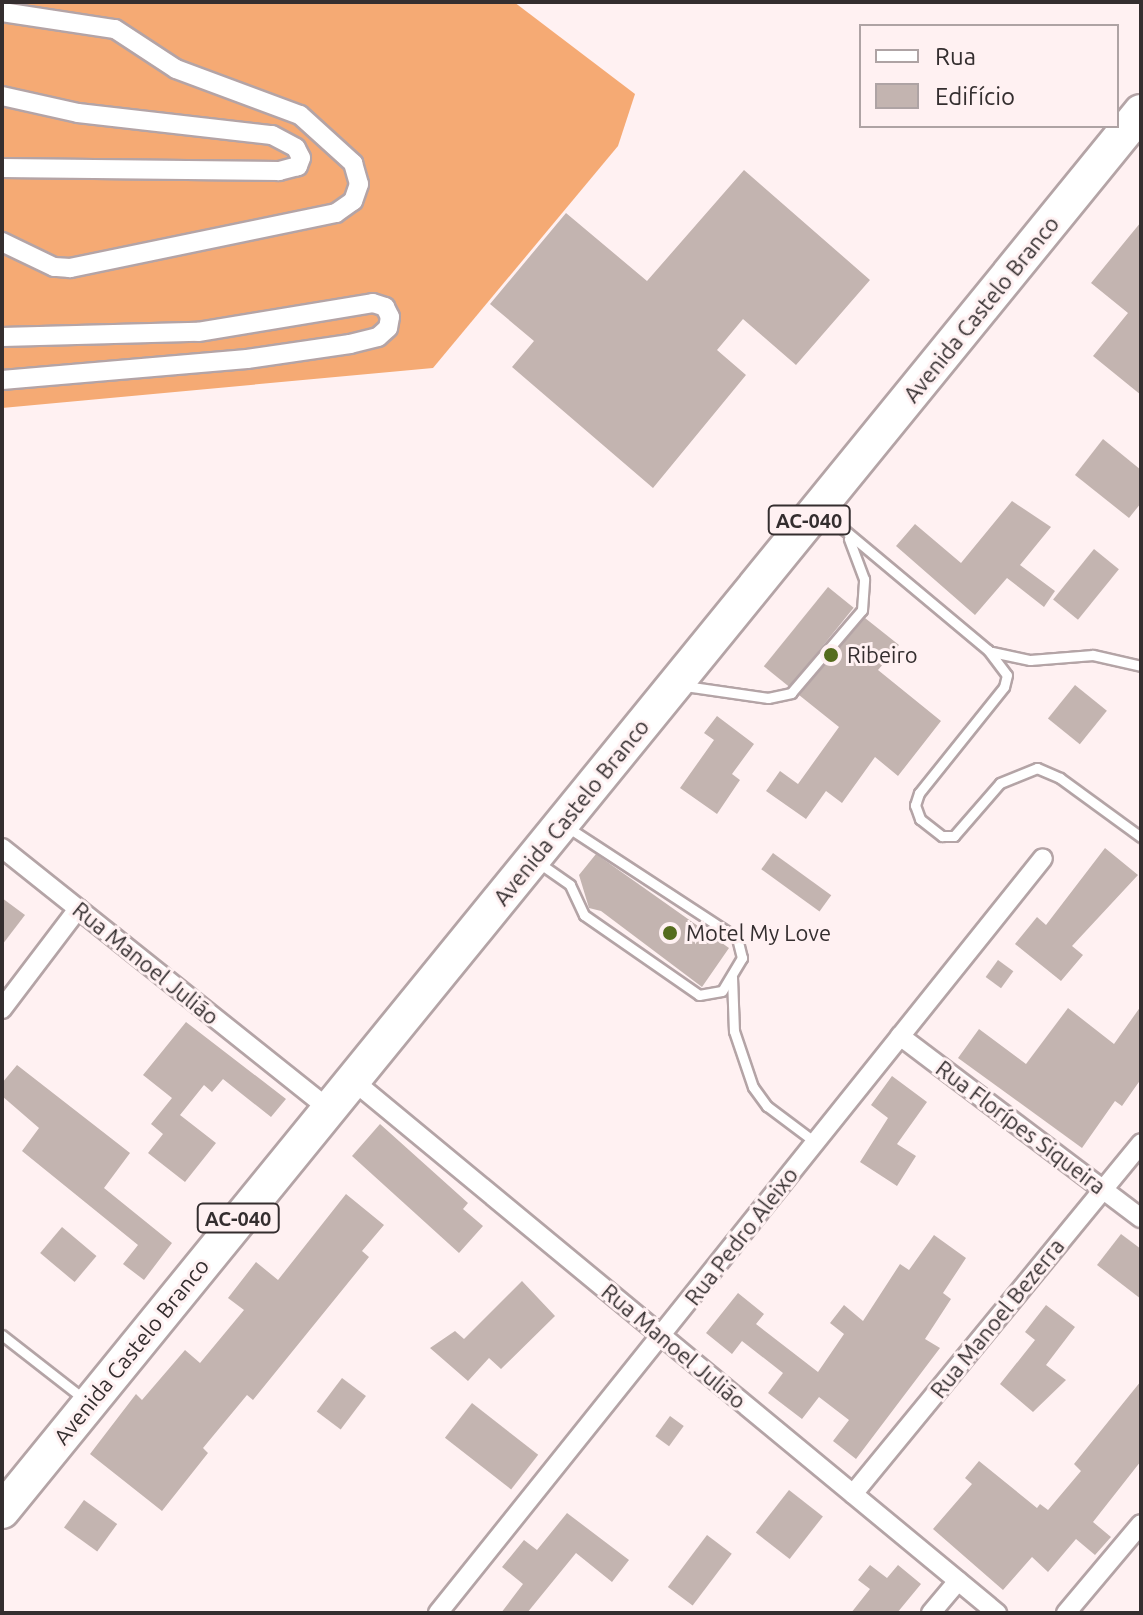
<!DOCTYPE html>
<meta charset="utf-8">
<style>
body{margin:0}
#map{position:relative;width:1143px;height:1615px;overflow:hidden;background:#fff1f2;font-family:Ubuntu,sans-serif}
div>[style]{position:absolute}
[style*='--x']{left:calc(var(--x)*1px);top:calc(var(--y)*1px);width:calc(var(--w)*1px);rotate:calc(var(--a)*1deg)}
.forest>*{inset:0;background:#f5aa74}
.building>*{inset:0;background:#c3b4b0;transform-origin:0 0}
.roads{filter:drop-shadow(2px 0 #b4a4a6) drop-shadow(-2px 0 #b4a4a6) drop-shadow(0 2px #b4a4a6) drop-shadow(0 -2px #b4a4a6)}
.lane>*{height:9px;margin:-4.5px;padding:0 4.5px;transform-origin:4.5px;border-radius:4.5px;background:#fff}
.street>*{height:18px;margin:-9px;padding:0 9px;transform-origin:9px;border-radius:9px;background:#fff}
.highway>*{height:34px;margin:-17px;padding:0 17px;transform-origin:17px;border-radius:17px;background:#fff}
.dots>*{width:22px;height:22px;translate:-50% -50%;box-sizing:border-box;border:4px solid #fff1f2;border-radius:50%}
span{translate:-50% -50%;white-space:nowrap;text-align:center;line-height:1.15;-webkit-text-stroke:6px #fff1f2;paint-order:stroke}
.shield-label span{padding:2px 6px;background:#fff1f2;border:2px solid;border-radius:6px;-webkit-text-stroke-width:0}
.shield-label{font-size:20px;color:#342e2f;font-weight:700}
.street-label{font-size:22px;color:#342e2f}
.poi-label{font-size:22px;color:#342e2f}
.left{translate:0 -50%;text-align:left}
.frame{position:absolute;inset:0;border:4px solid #342e2f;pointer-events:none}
.legend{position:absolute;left:859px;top:24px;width:260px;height:104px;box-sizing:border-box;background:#fff1f2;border:2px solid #aea3a4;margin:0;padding:10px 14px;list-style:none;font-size:24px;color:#342e2f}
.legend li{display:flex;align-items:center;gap:16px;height:40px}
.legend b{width:40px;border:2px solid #aea3a4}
</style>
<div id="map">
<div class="forest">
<div style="clip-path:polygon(2px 2px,514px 2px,635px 94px,618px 146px,433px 368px,2px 408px)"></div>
</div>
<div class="building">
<div style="clip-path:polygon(744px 170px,870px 280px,796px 365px,743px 319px,717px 350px,746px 375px,653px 488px,512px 367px,534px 341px,490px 304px,566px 213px,647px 281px)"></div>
<div style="clip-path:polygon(1141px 222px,1141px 395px,1093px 356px,1128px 313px,1091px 283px)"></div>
<div style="clip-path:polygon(1103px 439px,1141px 470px,1141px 503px,1129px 518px,1075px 475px)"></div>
<div style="clip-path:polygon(1012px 501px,1051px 527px,1020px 565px,1055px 591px,1044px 607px,1007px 578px,975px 615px,896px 546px,915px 524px,961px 563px)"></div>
<div style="left:1094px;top:549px;width:32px;height:65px;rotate:39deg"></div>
<div style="left:828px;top:587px;width:33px;height:102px;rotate:39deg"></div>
<div style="clip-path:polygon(865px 618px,899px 645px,878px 670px,941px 721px,898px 776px,875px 757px,842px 803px,826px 791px,806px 819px,766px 791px,780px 771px,798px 784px,839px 727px,799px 695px)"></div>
<div style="left:1075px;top:685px;width:41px;height:43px;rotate:39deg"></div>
<div style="clip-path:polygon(717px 716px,754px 744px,732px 774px,740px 780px,717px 814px,680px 788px,714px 740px,704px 733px)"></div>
<div style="clip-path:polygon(1105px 848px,1138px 875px,1072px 946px,1083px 955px,1061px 981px,1015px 944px,1037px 917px,1046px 925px)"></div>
<div style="left:773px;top:853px;width:72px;height:20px;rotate:36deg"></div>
<div style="clip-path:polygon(596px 854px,729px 948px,702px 987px,601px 911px,589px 908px,579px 875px)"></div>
<div style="clip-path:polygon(2px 898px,25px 915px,2px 945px)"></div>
<div style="left:998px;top:960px;width:19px;height:21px;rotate:36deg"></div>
<div style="clip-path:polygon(1141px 1006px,1141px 1079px,1122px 1106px,1115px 1101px,1082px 1148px,958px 1058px,979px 1029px,1026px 1064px,1068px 1008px,1114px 1044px)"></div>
<div style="clip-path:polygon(186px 1022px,286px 1099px,271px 1117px,223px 1079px,212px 1092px,204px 1085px,180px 1115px,216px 1143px,185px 1182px,148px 1153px,163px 1134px,151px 1124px,172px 1098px,143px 1075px)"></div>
<div style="clip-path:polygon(17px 1065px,130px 1153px,104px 1188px,172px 1243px,144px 1280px,123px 1264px,138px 1245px,22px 1151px,39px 1128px,2px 1096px,2px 1083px)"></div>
<div style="clip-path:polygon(892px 1076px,927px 1102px,897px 1144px,916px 1156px,897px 1186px,860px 1162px,888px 1118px,871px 1105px)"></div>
<div style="clip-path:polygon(380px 1124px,468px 1203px,463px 1209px,483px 1226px,459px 1253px,352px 1156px)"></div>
<div style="clip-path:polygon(346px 1194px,384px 1225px,362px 1251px,369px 1257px,253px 1400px,247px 1395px,203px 1448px,208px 1453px,162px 1511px,90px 1454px,136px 1394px,142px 1400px,185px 1350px,200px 1363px,244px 1310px,228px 1298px,256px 1262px,278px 1280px)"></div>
<div style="left:62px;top:1227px;width:45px;height:34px;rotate:40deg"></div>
<div style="clip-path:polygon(1121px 1234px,1141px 1249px,1141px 1299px,1097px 1265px)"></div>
<div style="clip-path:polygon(934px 1235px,966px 1258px,943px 1293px,951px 1299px,925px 1339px,940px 1348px,856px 1459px,833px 1441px,849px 1420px,819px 1397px,802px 1419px,768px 1393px,783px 1373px,742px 1341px,732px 1354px,706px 1333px,738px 1293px,764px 1314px,756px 1324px,818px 1372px,844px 1334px,830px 1323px,844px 1305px,863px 1321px,900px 1264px,909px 1270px)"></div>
<div style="clip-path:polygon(522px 1281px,555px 1316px,501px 1369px,489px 1358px,468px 1381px,430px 1348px,455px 1331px,464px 1339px)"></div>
<div style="clip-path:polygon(1046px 1305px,1075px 1327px,1046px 1365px,1066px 1380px,1033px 1412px,1000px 1384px,1035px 1340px,1025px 1332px)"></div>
<div style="left:342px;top:1378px;width:30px;height:42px;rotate:37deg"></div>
<div style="clip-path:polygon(1141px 1381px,1141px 1461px,1093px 1522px,1111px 1537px,1095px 1555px,1076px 1539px,1048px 1572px,1032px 1557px,1003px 1590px,933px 1529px,972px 1484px,965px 1478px,979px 1461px,1037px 1508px,1040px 1504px,1048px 1510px,1081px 1471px,1074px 1464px)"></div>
<div style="left:472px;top:1403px;width:84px;height:44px;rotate:38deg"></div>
<div style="left:670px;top:1416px;width:17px;height:25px;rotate:36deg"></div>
<div style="left:789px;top:1490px;width:43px;height:54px;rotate:38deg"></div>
<div style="left:84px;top:1500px;width:41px;height:34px;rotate:36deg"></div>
<div style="clip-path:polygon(567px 1513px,629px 1560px,612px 1582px,576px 1553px,527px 1613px,501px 1613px,523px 1584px,502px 1567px,524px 1540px,537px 1550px)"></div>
<div style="left:707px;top:1535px;width:31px;height:65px;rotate:37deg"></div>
<div style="clip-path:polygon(870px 1565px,887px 1578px,898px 1565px,921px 1584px,897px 1613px,851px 1613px,870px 1589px,858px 1580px)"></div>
</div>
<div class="roads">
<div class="lane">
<div style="--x:824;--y:513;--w:214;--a:39.9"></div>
<div style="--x:988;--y:650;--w:31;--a:53"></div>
<div style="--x:1007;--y:675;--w:12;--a:104"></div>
<div style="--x:1004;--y:687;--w:136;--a:128.7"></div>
<div style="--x:919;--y:793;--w:13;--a:108"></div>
<div style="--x:915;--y:805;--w:15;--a:70"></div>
<div style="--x:920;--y:819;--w:28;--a:38"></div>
<div style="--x:942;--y:836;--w:12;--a:0"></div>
<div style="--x:954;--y:836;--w:70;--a:-49"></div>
<div style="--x:1000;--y:783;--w:40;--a:-22"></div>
<div style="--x:1037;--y:768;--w:25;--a:23"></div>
<div style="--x:1060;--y:778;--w:100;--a:36.1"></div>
<div style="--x:992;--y:652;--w:39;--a:12"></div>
<div style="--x:1030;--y:660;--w:63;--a:-4.5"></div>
<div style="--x:1093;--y:655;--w:49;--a:12.9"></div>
<div style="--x:685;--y:686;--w:84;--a:8.2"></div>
<div style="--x:768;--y:698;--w:24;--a:-12"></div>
<div style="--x:791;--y:693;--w:109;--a:-49.5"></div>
<div style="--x:862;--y:610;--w:31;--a:-86"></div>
<div style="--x:864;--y:579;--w:43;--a:-110.6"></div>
<div style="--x:539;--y:863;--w:38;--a:35"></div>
<div style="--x:570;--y:885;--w:33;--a:65"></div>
<div style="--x:584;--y:915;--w:140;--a:34.8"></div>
<div style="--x:699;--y:995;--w:23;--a:-10"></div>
<div style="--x:722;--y:991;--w:39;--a:-59"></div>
<div style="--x:742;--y:958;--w:21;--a:-104"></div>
<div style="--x:737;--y:938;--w:201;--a:-146.8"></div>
<div style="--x:732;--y:977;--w:54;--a:87.9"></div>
<div style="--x:734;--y:1031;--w:59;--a:71.3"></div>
<div style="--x:753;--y:1087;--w:24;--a:54"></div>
<div style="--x:767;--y:1106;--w:60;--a:36.9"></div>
<div style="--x:2;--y:1335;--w:104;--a:38"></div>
</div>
<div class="street">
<div style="--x:2;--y:12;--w:114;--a:8.6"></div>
<div style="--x:115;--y:29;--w:73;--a:33.3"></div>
<div style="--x:176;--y:69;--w:132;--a:20.4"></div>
<div style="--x:300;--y:115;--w:72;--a:42.2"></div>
<div style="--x:353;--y:163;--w:22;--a:74"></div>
<div style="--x:359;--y:184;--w:18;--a:109"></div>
<div style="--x:353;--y:201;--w:21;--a:145"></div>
<div style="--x:336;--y:213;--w:272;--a:168.3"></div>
<div style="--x:70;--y:268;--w:16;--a:-176"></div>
<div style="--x:54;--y:267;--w:58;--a:-154.3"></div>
<div style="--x:2;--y:96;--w:78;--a:12.6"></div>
<div style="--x:78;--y:113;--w:195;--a:6.5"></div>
<div style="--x:272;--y:135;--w:27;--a:28"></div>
<div style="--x:296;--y:148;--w:11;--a:63"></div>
<div style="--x:301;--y:158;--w:9;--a:111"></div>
<div style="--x:298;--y:166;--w:20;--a:165"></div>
<div style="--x:279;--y:171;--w:277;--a:-179.4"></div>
<div style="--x:2;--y:337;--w:196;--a:-1.5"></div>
<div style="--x:198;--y:332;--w:177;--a:-9.4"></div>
<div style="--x:373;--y:303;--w:13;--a:18"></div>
<div style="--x:385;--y:307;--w:11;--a:63"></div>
<div style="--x:390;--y:317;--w:11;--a:100"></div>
<div style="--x:388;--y:328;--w:13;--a:138"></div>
<div style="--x:378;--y:337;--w:29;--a:166"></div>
<div style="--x:350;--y:344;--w:104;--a:171.7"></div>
<div style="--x:247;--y:359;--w:246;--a:175.1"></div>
<div style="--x:2;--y:848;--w:416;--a:38.6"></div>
<div style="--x:2;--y:1009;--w:126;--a:-52.8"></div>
<div style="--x:900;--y:1036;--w:302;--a:37.1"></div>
<div style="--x:350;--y:1078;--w:840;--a:39.59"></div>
<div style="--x:853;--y:1494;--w:454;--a:-50.6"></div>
<div style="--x:438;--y:1613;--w:967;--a:-51.29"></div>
<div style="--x:931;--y:1613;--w:42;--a:-49.8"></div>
<div style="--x:1066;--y:1613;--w:116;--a:-49.9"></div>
</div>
<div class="highway">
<div style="--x:2;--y:1511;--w:1804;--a:-50.85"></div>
</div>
</div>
<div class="dots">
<div style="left:831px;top:655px;background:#556c1d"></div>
<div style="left:670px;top:933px;background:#556c1d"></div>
</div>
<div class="shield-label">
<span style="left:809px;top:520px">AC-040</span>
<span style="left:238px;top:1218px">AC-040</span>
</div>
<div class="street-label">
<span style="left:981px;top:309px;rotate:-51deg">Avenida Castelo Branco</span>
<span style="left:571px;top:812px;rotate:-51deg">Avenida Castelo Branco</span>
<span style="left:146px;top:963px;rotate:39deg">Rua Manoel Julião</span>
<span style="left:1021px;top:1127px;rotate:37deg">Rua Florípes Siqueira</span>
<span style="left:741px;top:1236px;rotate:-52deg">Rua Pedro Aleixo</span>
<span style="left:997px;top:1318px;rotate:-51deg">Rua Manoel Bezerra</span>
<span style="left:674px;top:1346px;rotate:40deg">Rua Manoel Julião</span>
<span style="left:131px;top:1351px;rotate:-51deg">Avenida Castelo Branco</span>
</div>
<div class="poi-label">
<span class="left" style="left:847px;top:655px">Ribeiro</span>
<span class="left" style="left:686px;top:933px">Motel My Love</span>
</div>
<div class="frame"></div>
<ul class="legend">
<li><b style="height:10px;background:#fff"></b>Rua</li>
<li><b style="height:22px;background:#c3b4b0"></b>Edifício</li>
</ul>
</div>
